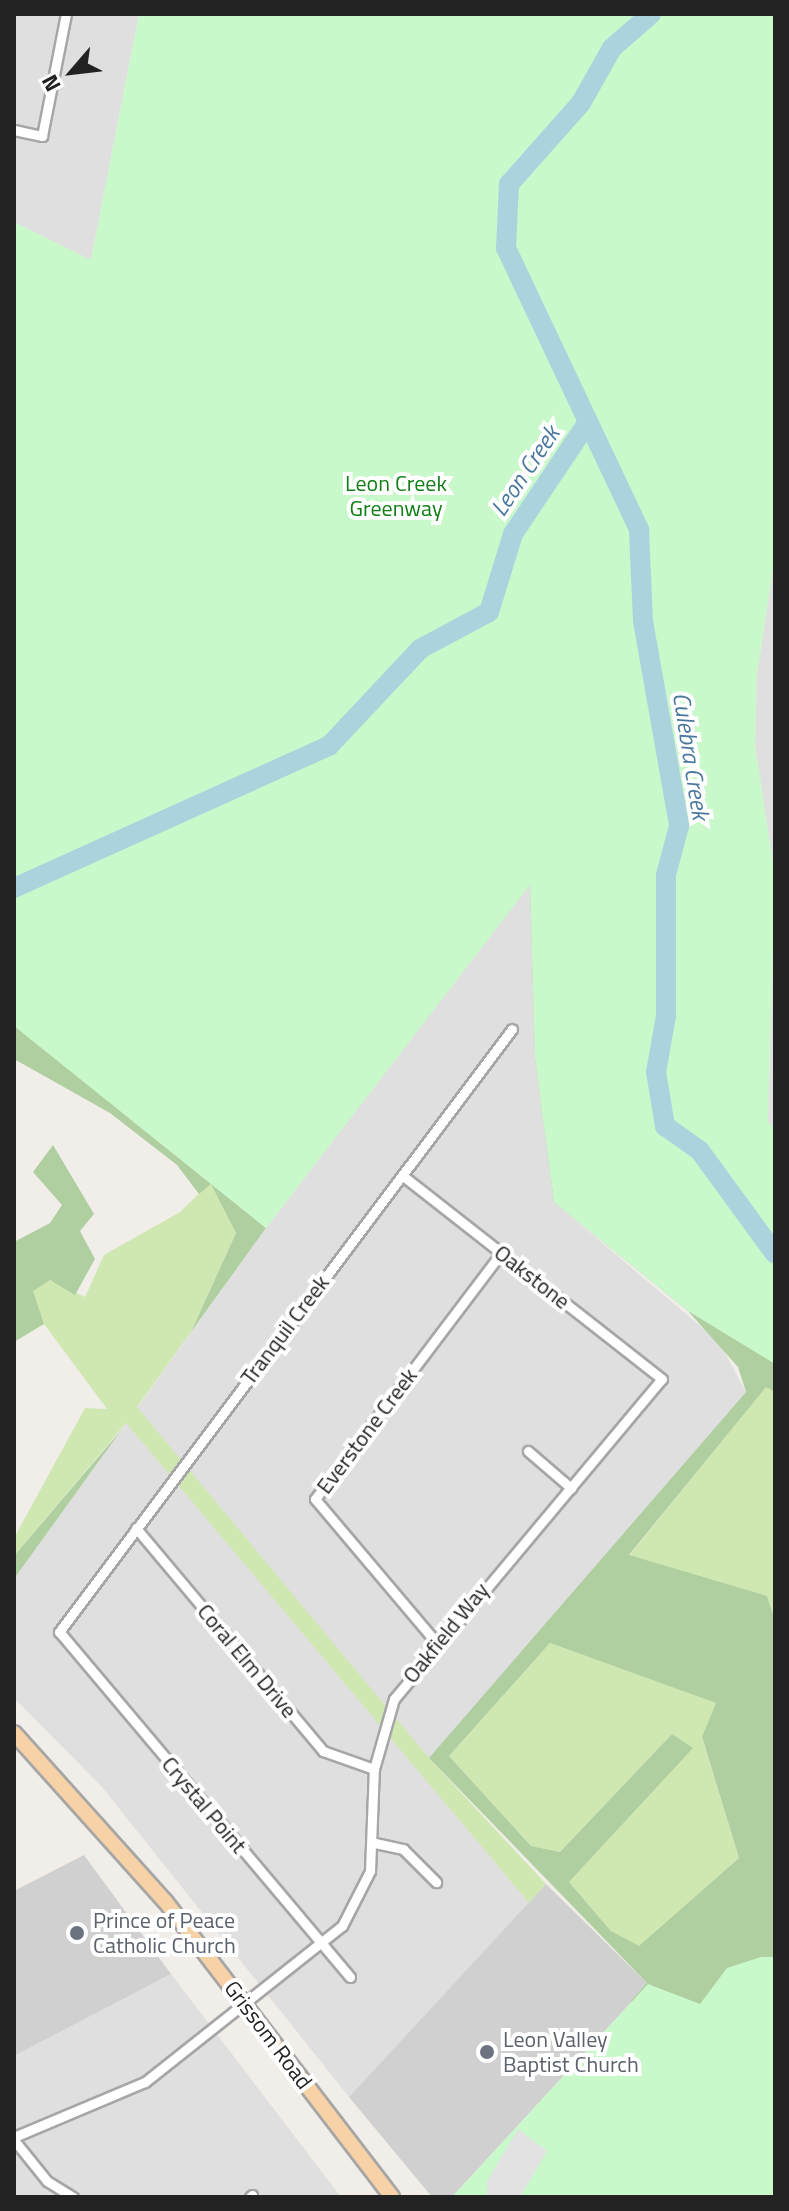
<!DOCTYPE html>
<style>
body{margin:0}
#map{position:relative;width:789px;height:2211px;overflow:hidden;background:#f1eee9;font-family:"Titillium Web",sans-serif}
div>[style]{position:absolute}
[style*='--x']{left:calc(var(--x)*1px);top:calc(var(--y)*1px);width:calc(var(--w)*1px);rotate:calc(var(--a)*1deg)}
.residential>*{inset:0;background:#e0dfdf}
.religious>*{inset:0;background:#d0d0d0}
.grass>*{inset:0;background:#cfe8b2}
.forest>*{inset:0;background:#afcfa0}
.park>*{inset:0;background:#c9f8cb}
.parking>*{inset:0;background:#e2e2e2}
.river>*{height:20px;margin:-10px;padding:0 10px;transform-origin:10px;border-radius:10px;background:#acd3dd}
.roads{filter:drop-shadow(2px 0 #a6a6a6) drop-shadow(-2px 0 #a6a6a6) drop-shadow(0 2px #a6a6a6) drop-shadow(0 -2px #a6a6a6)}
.minor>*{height:9px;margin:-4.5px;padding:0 4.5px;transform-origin:4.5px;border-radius:4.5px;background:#fff}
.primary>*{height:14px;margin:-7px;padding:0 7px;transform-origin:7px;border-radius:7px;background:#f8d2a7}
.dots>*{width:22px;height:22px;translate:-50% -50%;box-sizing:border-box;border:4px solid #fff;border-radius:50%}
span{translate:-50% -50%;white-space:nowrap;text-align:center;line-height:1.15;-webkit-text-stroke:8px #fff;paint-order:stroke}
.park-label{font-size:22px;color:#117e16}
.street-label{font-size:22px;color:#222}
.worship-label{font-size:22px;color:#5b616d}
.left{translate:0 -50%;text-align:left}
.water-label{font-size:24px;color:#4b789f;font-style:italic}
.frame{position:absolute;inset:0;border:16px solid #222;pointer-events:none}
.north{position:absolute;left:32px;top:32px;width:80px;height:80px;-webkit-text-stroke:6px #fff;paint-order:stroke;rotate:242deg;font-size:22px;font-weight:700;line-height:32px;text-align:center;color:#222}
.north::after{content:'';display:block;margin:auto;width:28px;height:36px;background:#222;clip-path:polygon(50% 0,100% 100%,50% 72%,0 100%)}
</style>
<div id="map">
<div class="residential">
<div style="clip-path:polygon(14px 14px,139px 14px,91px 260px,14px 222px)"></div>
<div style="clip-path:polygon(775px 557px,775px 1129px,768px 1123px,775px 877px,755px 745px,757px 673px)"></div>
<div style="clip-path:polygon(530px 884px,535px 1058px,554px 1202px,719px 1342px,746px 1392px,420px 1769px,529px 1903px,349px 2097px,102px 1787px,14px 1698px,14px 1579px,266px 1228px)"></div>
<div style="clip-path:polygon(171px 1974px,341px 2197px,14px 2197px,14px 2056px)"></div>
</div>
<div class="religious">
<div style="clip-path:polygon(84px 1855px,171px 1974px,14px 2056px,14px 1891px)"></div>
<div style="clip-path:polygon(546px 1884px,648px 1984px,452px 2197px,432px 2197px,349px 2097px)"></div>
</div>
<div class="grass">
<div style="clip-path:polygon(118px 1109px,266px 1228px,213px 1185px,236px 1233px,191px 1332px,137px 1407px,429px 1758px,546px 1884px,529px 1903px,126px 1423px,14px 1556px,14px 1538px,85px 1408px,107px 1409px,44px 1324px,32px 1291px,49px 1280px,85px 1297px,104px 1255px,180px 1212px,210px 1183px)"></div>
<div style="clip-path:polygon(766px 1386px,775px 1392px,775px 1620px,767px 1596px,629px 1556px)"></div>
<div style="clip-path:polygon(550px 1643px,717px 1703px,702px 1738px,739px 1858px,639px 1947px,611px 1931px,569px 1882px,692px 1748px,672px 1734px,560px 1852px,531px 1846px,449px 1756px)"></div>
</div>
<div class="forest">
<div style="clip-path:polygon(evenodd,468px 721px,775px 1294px,775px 1392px,766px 1387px,629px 1555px,767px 1596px,775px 1620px,775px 2157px,631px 2001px,647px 1983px,429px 1758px,746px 1392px,738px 1367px,688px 1311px,554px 1202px,535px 1058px,530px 885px,118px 1109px,266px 1228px,191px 1332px,236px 1233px,211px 1184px,199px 1194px,177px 1165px,110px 1113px,14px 1059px,14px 944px,468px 721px,550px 1643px,716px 1703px,702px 1737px,739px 1858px,639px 1946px,611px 1931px,569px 1882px,693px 1748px,672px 1734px,560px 1852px,531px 1846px,449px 1756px,550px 1643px)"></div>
<div style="clip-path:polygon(53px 1145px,94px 1214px,80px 1231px,95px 1259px,75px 1295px,50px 1280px,33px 1291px,44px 1324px,14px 1342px,14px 1242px,50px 1223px,62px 1205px,33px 1172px)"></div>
<div style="clip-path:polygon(122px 1429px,14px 1579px,14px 1556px)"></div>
</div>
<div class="park">
<div style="clip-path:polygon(139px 14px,775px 14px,775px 557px,757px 673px,755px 745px,775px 877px,768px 1122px,775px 1129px,775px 1364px,688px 1311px,554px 1202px,535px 1058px,530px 885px,266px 1228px,14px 1026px,14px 222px,91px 260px)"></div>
<div style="clip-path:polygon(761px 1957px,775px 1957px,775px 2197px,452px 2197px,648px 1984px,700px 2004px,727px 1968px)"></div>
</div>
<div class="parking">
<div style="clip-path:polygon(518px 2129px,547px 2151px,520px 2197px,487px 2197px,487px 2181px)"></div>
</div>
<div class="river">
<div style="--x:651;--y:14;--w:52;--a:138.9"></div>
<div style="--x:612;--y:48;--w:63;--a:119.4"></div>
<div style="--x:581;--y:103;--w:108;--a:131.6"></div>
<div style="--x:509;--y:184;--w:64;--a:92.7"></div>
<div style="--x:506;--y:248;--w:312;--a:64.7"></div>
<div style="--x:639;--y:530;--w:91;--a:87.5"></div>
<div style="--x:643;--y:621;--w:208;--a:80"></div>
<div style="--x:679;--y:826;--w:51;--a:104.9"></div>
<div style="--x:666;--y:875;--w:141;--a:90"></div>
<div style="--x:666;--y:1016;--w:57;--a:100.1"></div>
<div style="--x:656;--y:1072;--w:55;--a:80.5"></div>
<div style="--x:665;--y:1126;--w:43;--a:35.5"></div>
<div style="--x:700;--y:1151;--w:127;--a:53.9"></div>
<div style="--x:14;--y:888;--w:346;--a:-24.3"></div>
<div style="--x:329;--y:746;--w:133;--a:-46.8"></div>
<div style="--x:420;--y:649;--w:78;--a:-28.2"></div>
<div style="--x:489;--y:612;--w:82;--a:-72.9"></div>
<div style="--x:513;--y:534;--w:131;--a:-56.2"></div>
</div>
<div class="roads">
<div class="minor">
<div style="--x:14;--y:130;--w:29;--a:12"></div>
<div style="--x:42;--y:136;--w:124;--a:-78.9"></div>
<div style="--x:528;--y:1451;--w:57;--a:40.7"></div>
<div style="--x:136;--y:1528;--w:291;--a:50"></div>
<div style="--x:323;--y:1751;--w:54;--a:19.4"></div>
<div style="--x:435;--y:1641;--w:186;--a:-130.2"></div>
<div style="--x:315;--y:1499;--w:308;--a:-52.9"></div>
<div style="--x:375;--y:1843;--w:29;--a:12"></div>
<div style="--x:403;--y:1849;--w:47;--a:45"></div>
<div style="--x:350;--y:1977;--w:451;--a:-130.1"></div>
<div style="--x:59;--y:1632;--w:754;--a:-53.08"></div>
<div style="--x:14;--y:2137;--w:142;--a:-22.8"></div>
<div style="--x:145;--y:2082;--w:251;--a:-38.4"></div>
<div style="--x:342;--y:1926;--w:62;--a:-63"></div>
<div style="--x:370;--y:1871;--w:102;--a:-87.8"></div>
<div style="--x:374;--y:1769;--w:73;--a:-74.1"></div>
<div style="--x:394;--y:1699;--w:417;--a:-50.1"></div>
<div style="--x:662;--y:1379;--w:330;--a:-141.9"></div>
<div style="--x:14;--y:2140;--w:53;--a:51.2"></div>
<div style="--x:47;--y:2181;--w:31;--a:32"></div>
<div style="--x:250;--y:2197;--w:3;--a:-45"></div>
</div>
<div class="primary">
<div style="--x:14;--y:1733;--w:226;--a:48.1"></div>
<div style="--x:165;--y:1901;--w:373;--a:52.5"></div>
</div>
</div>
<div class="dots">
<div style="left:77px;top:1933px;background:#6b7280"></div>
<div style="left:487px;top:2052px;background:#6b7280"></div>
</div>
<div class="park-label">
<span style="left:396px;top:496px">Leon Creek<br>Greenway</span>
</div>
<div class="street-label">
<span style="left:532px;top:1277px;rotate:38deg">Oakstone</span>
<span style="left:285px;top:1330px;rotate:-53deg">Tranquil Creek</span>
<span style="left:367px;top:1431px;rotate:-53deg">Everstone Creek</span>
<span style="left:446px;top:1633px;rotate:-51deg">Oakfield Way</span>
<span style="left:247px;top:1661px;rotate:50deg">Coral Elm Drive</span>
<span style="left:204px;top:1805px;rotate:50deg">Crystal Point</span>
<span style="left:268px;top:2035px;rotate:53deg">Grissom Road</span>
</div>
<div class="worship-label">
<span class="left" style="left:93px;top:1933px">Prince of Peace<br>Catholic Church</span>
<span class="left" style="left:503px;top:2052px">Leon Valley<br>Baptist Church</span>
</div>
<div class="water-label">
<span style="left:525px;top:471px;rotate:-56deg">Leon Creek</span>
<span style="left:691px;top:756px;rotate:81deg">Culebra Creek</span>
</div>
<div class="frame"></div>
<div class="north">N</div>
</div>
